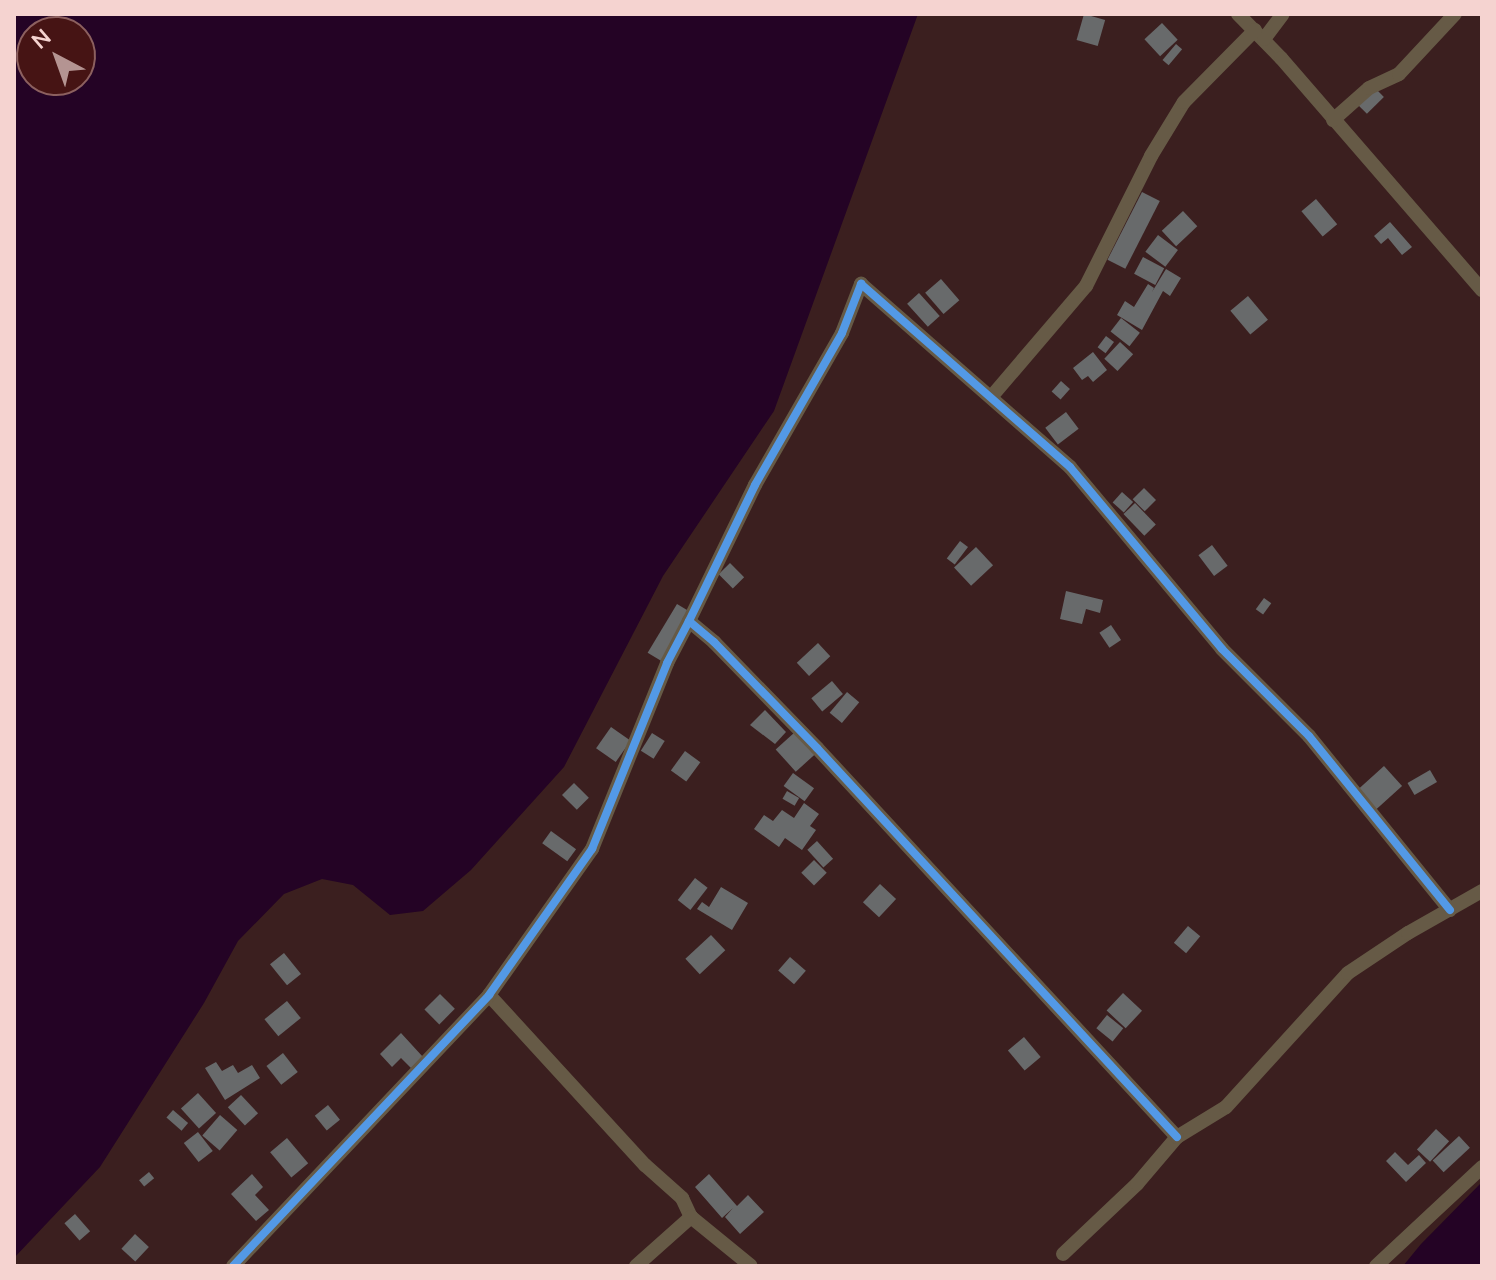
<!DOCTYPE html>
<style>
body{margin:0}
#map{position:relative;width:1496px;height:1280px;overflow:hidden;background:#3b1f1f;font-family:"Nunito Sans",sans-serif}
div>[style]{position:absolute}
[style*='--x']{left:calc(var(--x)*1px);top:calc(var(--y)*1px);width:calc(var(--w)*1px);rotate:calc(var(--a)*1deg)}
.water>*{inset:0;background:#240325}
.building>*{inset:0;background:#686a6b;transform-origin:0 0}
.minor>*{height:14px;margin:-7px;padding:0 7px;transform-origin:7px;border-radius:7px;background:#665a46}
.cycleway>*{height:8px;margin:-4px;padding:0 4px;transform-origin:4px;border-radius:4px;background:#5399e6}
span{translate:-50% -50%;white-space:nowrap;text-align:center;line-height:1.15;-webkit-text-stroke:8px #461414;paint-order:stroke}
.frame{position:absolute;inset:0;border:16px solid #f5d3d0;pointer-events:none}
.north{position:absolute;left:16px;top:16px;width:80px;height:80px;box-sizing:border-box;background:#461414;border:2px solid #8c605f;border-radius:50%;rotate:319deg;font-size:22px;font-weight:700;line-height:32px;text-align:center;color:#f5d3d0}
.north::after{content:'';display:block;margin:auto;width:28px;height:36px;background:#b49492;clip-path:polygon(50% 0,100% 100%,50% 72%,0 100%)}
</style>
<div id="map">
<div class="water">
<div style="clip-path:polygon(evenodd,14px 14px,918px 14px,774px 411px,663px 576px,564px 767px,471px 870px,423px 911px,390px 915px,353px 885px,322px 879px,284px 894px,238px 941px,204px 1003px,100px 1167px,14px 1258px,14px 14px,32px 32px,80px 32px,80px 80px,32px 80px,32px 32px)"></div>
<div style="clip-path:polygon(1482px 1182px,1482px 1266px,1403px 1266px,1421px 1244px)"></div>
</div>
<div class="building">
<div style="left:1084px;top:14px;width:22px;height:27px;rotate:16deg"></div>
<div style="left:1162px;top:23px;width:23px;height:24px;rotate:47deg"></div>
<div style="left:1176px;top:44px;width:8px;height:21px;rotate:40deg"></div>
<div style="left:1374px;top:87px;width:14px;height:24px;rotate:45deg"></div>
<div style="left:1142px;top:192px;width:20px;height:76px;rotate:27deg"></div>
<div style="left:1316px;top:199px;width:33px;height:19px;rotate:50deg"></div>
<div style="left:1183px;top:211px;width:21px;height:29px;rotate:47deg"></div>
<div style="clip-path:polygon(1390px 222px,1412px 247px,1402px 255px,1388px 238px,1381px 244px,1374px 236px)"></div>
<div style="left:1158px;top:235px;width:25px;height:21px;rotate:37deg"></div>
<div style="left:1143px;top:257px;width:24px;height:19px;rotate:28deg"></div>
<div style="clip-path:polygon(1166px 269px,1181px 278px,1170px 296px,1163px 291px,1142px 330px,1117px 315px,1125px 301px,1134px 307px,1148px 284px,1154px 288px,1152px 292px)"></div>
<div style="left:941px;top:279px;width:28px;height:21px;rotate:49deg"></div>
<div style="left:919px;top:293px;width:31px;height:16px;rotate:48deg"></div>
<div style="left:1248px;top:296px;width:31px;height:23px;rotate:50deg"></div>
<div style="left:1121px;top:318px;width:24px;height:17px;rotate:38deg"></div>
<div style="left:1106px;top:336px;width:10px;height:14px;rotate:37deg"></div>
<div style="left:1120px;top:342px;width:18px;height:23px;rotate:43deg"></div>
<div style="clip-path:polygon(1093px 352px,1107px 370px,1093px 382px,1088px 376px,1082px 380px,1073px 368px)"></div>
<div style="left:1061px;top:381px;width:12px;height:14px;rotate:42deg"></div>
<div style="left:1066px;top:412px;width:21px;height:26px;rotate:53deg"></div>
<div style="left:1144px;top:488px;width:17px;height:16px;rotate:45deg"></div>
<div style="left:1122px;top:492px;width:15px;height:14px;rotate:42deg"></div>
<div style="left:1135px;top:503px;width:30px;height:16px;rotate:46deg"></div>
<div style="left:960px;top:541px;width:10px;height:22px;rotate:37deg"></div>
<div style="left:1212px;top:545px;width:26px;height:17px;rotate:53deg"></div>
<div style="left:976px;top:547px;width:25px;height:30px;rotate:47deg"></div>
<div style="left:730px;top:563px;width:20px;height:16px;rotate:45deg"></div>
<div style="clip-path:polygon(1066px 591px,1103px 600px,1100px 613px,1086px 609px,1082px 624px,1060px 619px)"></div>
<div style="left:1264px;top:598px;width:9px;height:14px;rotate:36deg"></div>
<div style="left:677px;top:604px;width:17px;height:57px;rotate:31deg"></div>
<div style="left:1111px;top:625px;width:18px;height:14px;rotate:56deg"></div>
<div style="left:818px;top:643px;width:18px;height:29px;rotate:47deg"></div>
<div style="left:832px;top:681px;width:17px;height:27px;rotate:50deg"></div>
<div style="left:847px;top:692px;width:16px;height:27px;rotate:40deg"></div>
<div style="clip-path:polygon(765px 710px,786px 732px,775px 744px,750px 725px)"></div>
<div style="left:611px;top:727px;width:24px;height:26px;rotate:35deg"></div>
<div style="left:795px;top:732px;width:30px;height:26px;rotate:48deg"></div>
<div style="left:652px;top:733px;width:15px;height:21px;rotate:32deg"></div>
<div style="left:685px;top:751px;width:19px;height:24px;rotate:36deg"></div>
<div style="left:1384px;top:766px;width:27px;height:35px;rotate:48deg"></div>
<div style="left:1430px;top:770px;width:14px;height:26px;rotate:60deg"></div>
<div style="left:793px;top:773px;width:26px;height:16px;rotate:36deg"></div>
<div style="left:574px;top:783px;width:21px;height:17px;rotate:45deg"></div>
<div style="left:787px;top:791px;width:14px;height:9px;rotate:30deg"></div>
<div style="clip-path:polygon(804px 803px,819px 814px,810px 826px,816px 830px,802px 850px,785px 838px,779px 847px,754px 829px,764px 815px,773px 821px,782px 810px,794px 818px)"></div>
<div style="left:551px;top:831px;width:31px;height:15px;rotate:36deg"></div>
<div style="left:817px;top:841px;width:24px;height:13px;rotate:48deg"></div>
<div style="left:814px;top:860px;width:18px;height:18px;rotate:45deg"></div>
<div style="left:695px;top:878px;width:16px;height:28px;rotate:38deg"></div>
<div style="left:880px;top:884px;width:22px;height:25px;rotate:43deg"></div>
<div style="clip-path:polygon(721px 887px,748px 903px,732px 930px,697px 909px,702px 902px,709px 907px)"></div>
<div style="left:1188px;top:926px;width:16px;height:22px;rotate:40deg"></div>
<div style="left:711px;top:935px;width:21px;height:35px;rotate:47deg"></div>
<div style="left:284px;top:953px;width:27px;height:18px;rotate:51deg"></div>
<div style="left:790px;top:957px;width:21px;height:18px;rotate:41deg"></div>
<div style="left:1123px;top:993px;width:26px;height:24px;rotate:43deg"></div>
<div style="left:440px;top:994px;width:21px;height:22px;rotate:45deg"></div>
<div style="left:287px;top:1001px;width:22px;height:29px;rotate:51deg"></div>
<div style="left:1107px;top:1015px;width:21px;height:17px;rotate:39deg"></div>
<div style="clip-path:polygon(401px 1033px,423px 1057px,411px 1068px,401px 1058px,392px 1067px,380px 1054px)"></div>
<div style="left:1024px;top:1037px;width:26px;height:21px;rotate:50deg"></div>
<div style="left:283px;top:1053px;width:24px;height:21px;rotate:52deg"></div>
<div style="clip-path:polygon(216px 1062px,222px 1071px,233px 1065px,238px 1073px,252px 1065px,260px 1078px,225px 1100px,205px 1068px)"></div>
<div style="left:198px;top:1093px;width:27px;height:23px;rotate:48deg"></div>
<div style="left:241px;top:1095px;width:25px;height:18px;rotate:47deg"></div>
<div style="left:328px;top:1105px;width:19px;height:17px;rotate:51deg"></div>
<div style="left:173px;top:1110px;width:20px;height:10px;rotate:41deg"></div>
<div style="left:220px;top:1115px;width:23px;height:27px;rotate:41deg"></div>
<div style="left:1436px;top:1129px;width:18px;height:28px;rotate:43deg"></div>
<div style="left:198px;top:1132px;width:24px;height:18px;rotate:52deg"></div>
<div style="left:1459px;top:1136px;width:16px;height:36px;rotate:47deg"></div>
<div style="left:287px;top:1138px;width:33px;height:22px;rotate:50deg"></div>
<div style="clip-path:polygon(1395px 1152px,1408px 1165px,1419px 1155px,1426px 1163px,1406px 1182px,1386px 1161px)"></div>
<div style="left:149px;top:1172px;width:8px;height:13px;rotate:50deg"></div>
<div style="clip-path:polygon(252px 1174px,263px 1187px,255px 1195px,269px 1210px,256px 1221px,231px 1194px)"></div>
<div style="clip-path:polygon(709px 1174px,737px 1206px,748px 1195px,764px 1212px,740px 1234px,725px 1217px,733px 1208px,722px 1218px,695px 1187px)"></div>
<div style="left:75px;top:1214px;width:23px;height:14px;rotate:49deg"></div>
<div style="left:135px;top:1234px;width:19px;height:20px;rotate:43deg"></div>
</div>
<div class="minor">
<div style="--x:1238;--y:14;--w:62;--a:45.7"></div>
<div style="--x:1281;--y:58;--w:307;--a:49.1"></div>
<div style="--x:1264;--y:39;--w:31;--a:-53"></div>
<div style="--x:1333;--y:120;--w:48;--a:-41.6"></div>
<div style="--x:1369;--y:88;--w:33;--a:-25"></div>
<div style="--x:1399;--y:74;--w:82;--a:-47"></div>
<div style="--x:992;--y:396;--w:145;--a:-49.5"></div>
<div style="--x:1086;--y:286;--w:145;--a:-63.4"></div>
<div style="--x:1151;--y:156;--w:63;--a:-58.6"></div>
<div style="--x:1184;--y:102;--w:101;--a:-45.4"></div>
<div style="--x:689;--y:621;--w:151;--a:-64.1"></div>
<div style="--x:755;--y:485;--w:175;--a:-60.2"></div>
<div style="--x:842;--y:333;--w:53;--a:-68.8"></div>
<div style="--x:861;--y:284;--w:278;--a:41.2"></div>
<div style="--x:1070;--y:467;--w:237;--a:50.1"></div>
<div style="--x:1222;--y:649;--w:123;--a:45"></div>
<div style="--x:1309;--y:736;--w:224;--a:51"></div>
<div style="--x:489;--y:995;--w:231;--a:47.5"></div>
<div style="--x:645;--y:1165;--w:50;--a:41.7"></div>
<div style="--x:682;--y:1198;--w:21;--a:65"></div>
<div style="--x:691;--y:1217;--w:77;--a:39.2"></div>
<div style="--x:1063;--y:1254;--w:102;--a:-43.4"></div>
<div style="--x:1137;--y:1184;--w:62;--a:-49.6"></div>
<div style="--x:1177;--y:1137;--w:57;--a:-31.5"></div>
<div style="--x:1226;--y:1107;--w:181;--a:-47.7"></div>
<div style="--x:1348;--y:973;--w:72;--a:-33.7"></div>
<div style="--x:1408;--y:933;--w:85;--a:-29.6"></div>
<div style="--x:233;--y:1266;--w:373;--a:-46.6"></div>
<div style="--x:489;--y:995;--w:179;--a:-54.8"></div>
<div style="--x:592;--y:849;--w:201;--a:-68"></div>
<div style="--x:667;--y:663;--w:47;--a:-62.4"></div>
<div style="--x:689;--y:621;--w:33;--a:40"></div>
<div style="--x:714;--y:642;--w:148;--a:45.8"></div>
<div style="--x:817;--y:748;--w:530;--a:47.22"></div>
<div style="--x:636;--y:1266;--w:74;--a:-41.7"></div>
<div style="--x:1376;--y:1266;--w:145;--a:-43"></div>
</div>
<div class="cycleway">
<div style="--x:689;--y:621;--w:151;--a:-64.1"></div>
<div style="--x:755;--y:485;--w:175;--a:-60.2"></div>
<div style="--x:842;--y:333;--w:53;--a:-68.8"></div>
<div style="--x:861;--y:284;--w:278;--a:41.2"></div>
<div style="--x:1070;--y:467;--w:237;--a:50.1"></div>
<div style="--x:1222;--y:649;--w:123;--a:45"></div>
<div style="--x:1309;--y:736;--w:224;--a:51"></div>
<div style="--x:233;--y:1266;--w:373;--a:-46.6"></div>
<div style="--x:489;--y:995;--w:179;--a:-54.8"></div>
<div style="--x:592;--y:849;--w:201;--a:-68"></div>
<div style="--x:667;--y:663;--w:47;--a:-62.4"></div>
<div style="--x:689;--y:621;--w:33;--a:40"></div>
<div style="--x:714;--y:642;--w:148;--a:45.8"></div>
<div style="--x:817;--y:748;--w:530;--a:47.22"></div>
</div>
<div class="frame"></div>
<div class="north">N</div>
</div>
